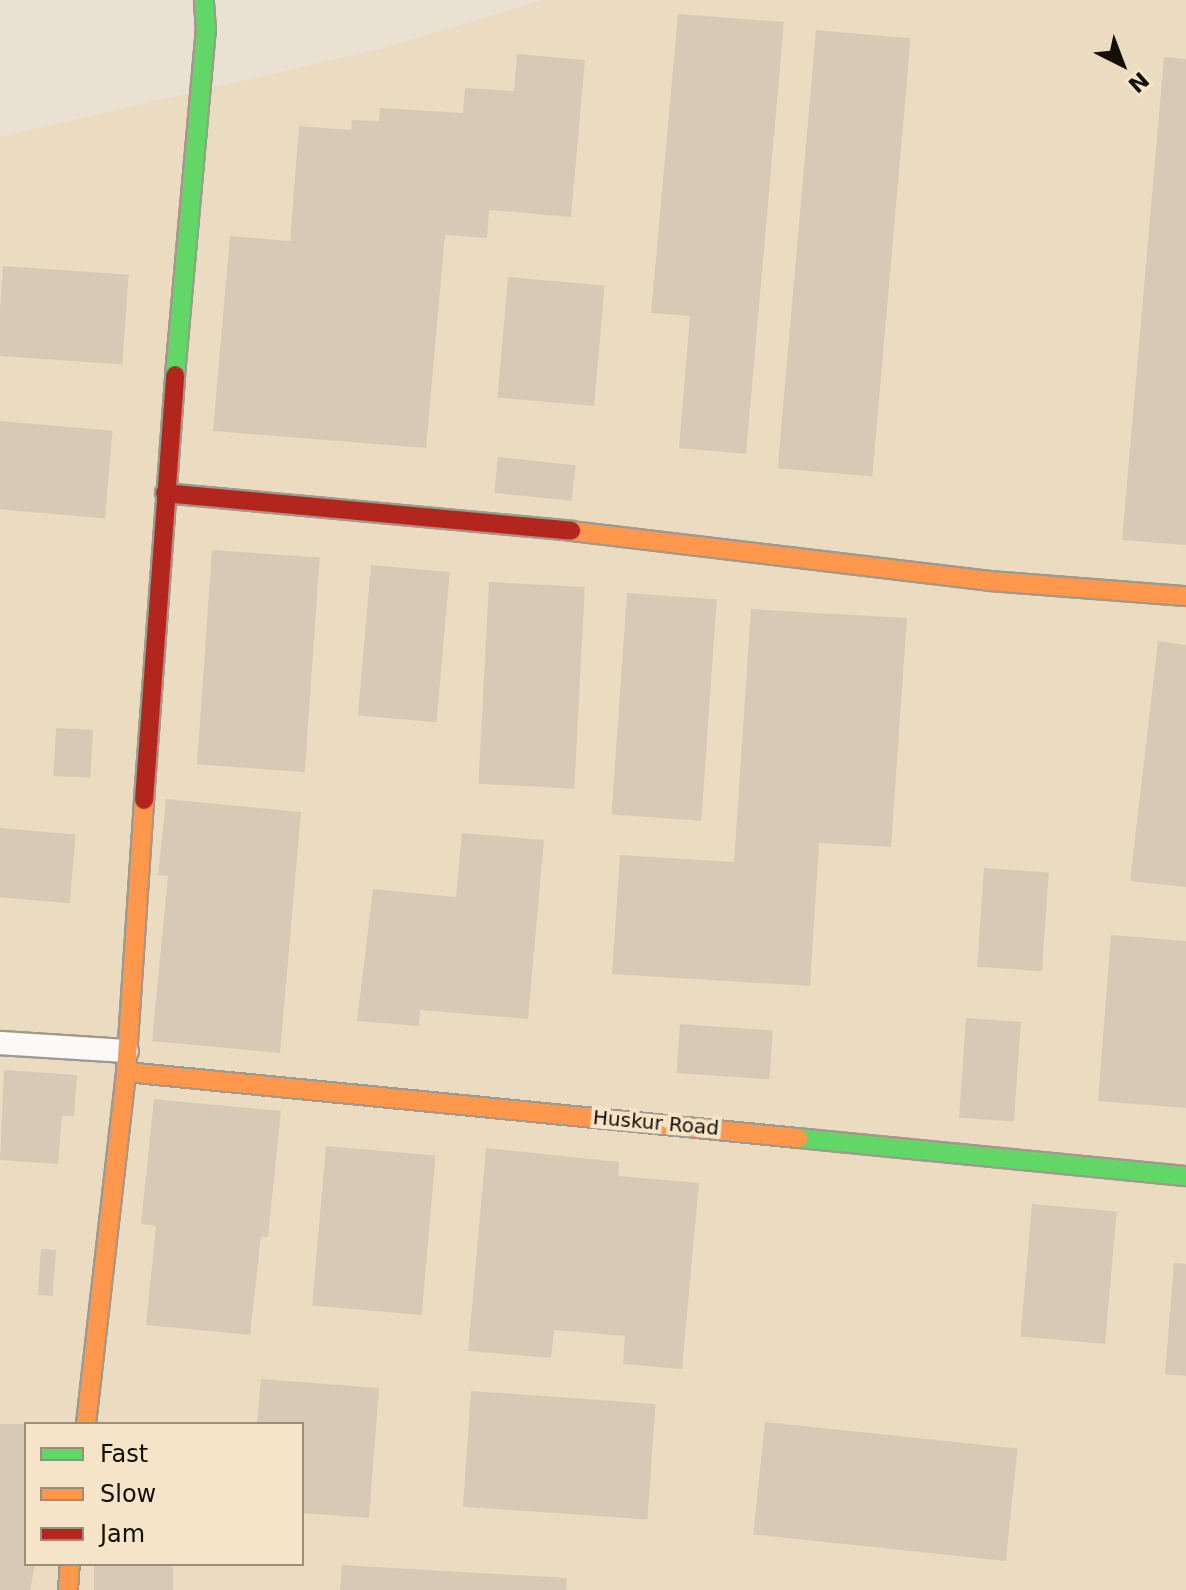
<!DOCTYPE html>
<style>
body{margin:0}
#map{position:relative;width:1186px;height:1590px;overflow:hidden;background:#eae1d2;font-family:"DejaVu Sans",sans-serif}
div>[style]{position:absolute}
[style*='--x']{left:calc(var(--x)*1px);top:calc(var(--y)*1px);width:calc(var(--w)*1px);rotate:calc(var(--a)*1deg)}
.built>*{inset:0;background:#ebdcc1}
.building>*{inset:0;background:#d6cab6;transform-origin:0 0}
.roads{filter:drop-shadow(2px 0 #a0998d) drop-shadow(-2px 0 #a0998d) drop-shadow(0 2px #a0998d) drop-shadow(0 -2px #a0998d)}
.street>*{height:22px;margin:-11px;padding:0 11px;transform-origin:11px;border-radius:11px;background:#fcfaf8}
.fast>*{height:18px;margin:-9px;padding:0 9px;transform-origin:9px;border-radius:9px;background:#63d668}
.slow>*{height:18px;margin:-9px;padding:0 9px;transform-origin:9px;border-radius:9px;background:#ff974d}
.jam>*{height:18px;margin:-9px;padding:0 9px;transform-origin:9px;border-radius:9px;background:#b3261e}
span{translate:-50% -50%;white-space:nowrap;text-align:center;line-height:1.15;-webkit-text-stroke:8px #f5e4c7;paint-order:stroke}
.street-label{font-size:20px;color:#140e05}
.legend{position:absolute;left:24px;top:1422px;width:280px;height:144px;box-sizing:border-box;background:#f5e4c7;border:2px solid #9b8e79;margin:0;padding:10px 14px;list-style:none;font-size:24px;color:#140e05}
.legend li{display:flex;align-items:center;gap:16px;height:40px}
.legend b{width:40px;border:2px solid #9b8e79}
.north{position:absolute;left:1082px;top:24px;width:80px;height:80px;-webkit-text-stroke:6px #f5e4c7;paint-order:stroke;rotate:138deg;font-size:22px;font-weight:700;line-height:32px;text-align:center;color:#140e05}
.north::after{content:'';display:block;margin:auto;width:28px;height:36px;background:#140e05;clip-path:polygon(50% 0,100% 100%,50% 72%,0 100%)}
</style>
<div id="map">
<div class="built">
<div style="clip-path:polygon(evenodd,542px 0,1186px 0,1186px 1590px,0 1590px,0 137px,383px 48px,542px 0,26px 1424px,302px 1424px,302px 1564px,26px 1564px,26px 1424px)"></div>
</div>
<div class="building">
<div style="clip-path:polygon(678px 14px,784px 22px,746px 454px,679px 448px,690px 316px,651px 313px)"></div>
<div style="left:816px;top:30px;width:95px;height:440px;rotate:5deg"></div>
<div style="clip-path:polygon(517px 54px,585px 60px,571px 217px,489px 210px,487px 238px,445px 235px,426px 448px,213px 431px,230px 236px,290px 241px,299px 126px,351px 130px,352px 120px,379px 121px,380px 108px,463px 113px,465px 88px,514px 91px)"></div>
<div style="clip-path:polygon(1164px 57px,1186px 59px,1186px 545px,1122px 540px)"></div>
<div style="left:3px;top:266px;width:126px;height:90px;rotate:4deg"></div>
<div style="left:508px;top:277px;width:97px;height:121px;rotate:5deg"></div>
<div style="left:0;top:421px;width:113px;height:88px;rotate:5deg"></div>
<div style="left:498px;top:457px;width:78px;height:36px;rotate:6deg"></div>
<div style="left:212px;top:550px;width:108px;height:215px;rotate:4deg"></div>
<div style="left:371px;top:565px;width:79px;height:151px;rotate:5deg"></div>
<div style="left:489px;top:582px;width:96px;height:202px;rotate:3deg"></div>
<div style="left:627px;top:593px;width:90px;height:222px;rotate:4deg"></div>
<div style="clip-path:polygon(751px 609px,907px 618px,891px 847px,819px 843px,810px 986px,612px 974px,620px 855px,734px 862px)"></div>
<div style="clip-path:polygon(1158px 641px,1186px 645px,1186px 887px,1130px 881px)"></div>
<div style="left:56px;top:728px;width:37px;height:48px;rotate:3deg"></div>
<div style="clip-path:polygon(166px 799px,301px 812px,280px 1053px,152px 1041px,168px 876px,158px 875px)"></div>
<div style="left:0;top:828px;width:76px;height:69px;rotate:5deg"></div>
<div style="clip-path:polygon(462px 833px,544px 840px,528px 1019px,420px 1010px,419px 1026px,357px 1021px,373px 889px,456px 897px)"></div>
<div style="left:984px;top:868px;width:65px;height:99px;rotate:4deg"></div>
<div style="clip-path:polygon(1111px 935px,1186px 941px,1186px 1108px,1098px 1101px)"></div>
<div style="left:966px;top:1018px;width:55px;height:100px;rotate:4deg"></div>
<div style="left:680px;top:1024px;width:93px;height:49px;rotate:4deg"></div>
<div style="clip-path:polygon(4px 1070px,77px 1075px,74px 1116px,62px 1116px,58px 1164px,0 1160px)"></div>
<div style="clip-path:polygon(154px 1099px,281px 1111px,268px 1237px,261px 1236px,250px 1335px,146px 1325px,156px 1226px,141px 1224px)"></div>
<div style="left:326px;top:1146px;width:110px;height:160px;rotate:5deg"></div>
<div style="clip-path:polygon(486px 1148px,619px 1162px,618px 1176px,699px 1183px,682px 1369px,623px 1364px,625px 1336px,554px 1330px,551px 1358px,468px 1351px)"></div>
<div style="left:1032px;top:1204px;width:85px;height:133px;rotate:5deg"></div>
<div style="left:41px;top:1249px;width:15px;height:46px;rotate:4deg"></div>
<div style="clip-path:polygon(1174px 1263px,1186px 1264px,1186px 1376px,1165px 1374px)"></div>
<div style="clip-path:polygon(261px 1379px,379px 1388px,369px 1518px,302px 1513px,302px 1424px,257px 1424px)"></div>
<div style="left:471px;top:1391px;width:185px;height:116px;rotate:4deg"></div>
<div style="left:765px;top:1422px;width:254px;height:113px;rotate:6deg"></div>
<div style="clip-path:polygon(0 1424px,26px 1424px,26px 1564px,35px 1564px,30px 1590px,0 1590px)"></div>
<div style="left:94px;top:1564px;width:79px;height:26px"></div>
<div style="clip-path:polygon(342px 1565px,567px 1578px,566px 1590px,340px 1590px)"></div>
</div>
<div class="roads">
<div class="street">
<div style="--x:0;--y:1043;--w:127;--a:3.6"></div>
</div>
<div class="fast">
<div style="--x:175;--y:375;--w:345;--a:-84.9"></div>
<div style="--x:206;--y:31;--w:31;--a:-94"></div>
<div style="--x:798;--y:1138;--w:390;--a:5.6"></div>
</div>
<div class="slow">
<div style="--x:571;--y:531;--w:421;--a:6.8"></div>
<div style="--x:989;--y:581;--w:198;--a:4.4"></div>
<div style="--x:126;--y:1072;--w:675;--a:5.61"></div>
<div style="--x:86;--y:1424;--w:354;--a:-83.5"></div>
<div style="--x:126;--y:1072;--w:273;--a:-86.2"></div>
<div style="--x:68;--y:1590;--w:26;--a:-86"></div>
</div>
<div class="jam">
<div style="--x:165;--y:493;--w:408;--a:5.3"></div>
<div style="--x:144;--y:800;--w:426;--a:-85.8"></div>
</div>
</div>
<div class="street-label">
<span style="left:656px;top:1123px;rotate:5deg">Huskur Road</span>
</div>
<ul class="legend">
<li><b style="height:10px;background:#63d668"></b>Fast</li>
<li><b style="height:10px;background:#ff974d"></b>Slow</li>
<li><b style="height:10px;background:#b3261e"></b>Jam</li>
</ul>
<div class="north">N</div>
</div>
